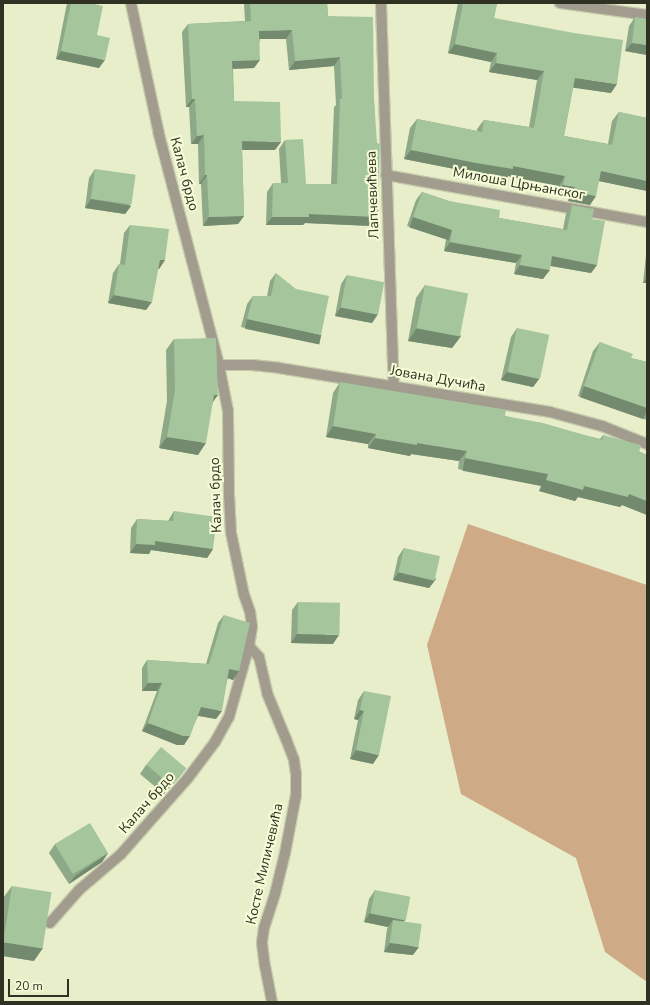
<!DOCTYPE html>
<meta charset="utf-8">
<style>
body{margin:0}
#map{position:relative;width:650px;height:1005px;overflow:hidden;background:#e8eeca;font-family:"Nunito Sans",sans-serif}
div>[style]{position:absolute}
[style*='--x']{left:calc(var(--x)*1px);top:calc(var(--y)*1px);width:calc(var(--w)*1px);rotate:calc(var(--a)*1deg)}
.forest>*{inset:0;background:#cfaa86}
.roads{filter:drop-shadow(1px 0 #c7ccac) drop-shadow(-1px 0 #c7ccac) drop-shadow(0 1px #c7ccac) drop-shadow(0 -1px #c7ccac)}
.minor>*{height:10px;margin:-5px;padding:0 5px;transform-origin:5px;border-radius:5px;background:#a19c8d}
.wall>*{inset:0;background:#8ea987}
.shaded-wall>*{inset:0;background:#748a6e;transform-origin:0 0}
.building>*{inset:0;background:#a5c59d;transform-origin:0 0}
span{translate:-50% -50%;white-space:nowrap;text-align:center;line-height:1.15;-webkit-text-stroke:4px #f6fcd7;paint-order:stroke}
.street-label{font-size:14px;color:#2f3123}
.frame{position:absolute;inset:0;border:4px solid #2f3123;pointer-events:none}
.scale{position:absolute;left:8px;top:979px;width:61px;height:18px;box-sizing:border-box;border:2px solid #2f3123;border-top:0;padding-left:5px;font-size:12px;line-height:14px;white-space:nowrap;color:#2f3123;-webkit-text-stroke:3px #f6fcd7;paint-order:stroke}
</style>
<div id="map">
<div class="forest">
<div style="clip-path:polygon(468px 524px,647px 585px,647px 982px,605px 952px,576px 858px,461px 794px,427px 645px)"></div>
</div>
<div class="roads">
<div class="minor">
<div style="--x:381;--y:3;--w:383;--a:88.1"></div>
<div style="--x:560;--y:3;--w:88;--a:7.9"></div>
<div style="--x:386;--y:175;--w:265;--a:10.2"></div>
<div style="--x:219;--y:365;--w:33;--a:0"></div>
<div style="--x:252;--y:365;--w:27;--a:6"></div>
<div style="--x:279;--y:368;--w:275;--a:9.2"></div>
<div style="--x:550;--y:412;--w:54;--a:15.1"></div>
<div style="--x:602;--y:426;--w:48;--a:21.8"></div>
<div style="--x:249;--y:646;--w:15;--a:48"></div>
<div style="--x:259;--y:657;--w:37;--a:77"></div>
<div style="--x:267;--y:693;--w:50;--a:67.6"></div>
<div style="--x:286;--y:739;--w:22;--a:69"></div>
<div style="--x:294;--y:760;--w:14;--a:82"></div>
<div style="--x:296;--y:774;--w:21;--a:90"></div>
<div style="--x:296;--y:795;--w:59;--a:100.7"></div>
<div style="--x:285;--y:853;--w:42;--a:103.7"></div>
<div style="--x:275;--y:894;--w:36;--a:108"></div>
<div style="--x:264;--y:928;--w:15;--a:98"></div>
<div style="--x:262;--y:943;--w:23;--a:83"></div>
<div style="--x:265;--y:966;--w:37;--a:79"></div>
<div style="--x:50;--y:923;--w:44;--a:-48.7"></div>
<div style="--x:79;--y:890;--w:55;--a:-40.6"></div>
<div style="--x:121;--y:854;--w:101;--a:-48.6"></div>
<div style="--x:188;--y:778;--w:45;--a:-53.1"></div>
<div style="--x:215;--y:742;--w:29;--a:-61"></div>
<div style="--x:229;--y:717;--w:74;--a:-74.3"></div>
<div style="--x:249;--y:646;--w:20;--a:-81"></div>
<div style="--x:252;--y:626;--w:14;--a:-98"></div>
<div style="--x:250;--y:612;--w:18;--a:-109"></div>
<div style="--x:244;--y:595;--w:63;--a:-101.8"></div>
<div style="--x:231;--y:533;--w:37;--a:-93"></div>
<div style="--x:229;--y:496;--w:85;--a:-90.7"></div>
<div style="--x:228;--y:411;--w:47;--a:-101.1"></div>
<div style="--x:219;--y:365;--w:239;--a:-104.6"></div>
<div style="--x:159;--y:134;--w:134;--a:-102.1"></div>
</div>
</div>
<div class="wall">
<div style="clip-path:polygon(67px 3px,90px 3px,97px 35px,99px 68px,56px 59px)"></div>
<div style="clip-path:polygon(244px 3px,327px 3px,328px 16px,374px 100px,378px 217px,372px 226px,305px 223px,303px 225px,266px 225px,267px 192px,273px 183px,281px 183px,279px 149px,285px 140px,306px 184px,331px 184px,334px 107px,336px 105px,334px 66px,289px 70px,286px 39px,260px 39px,254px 68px,233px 69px,234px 101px,275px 150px,242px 150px,244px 216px,238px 224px,203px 226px,201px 184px,199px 184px,198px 144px,191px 144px,189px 107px,186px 107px,182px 32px,188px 24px,245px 21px)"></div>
<div style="clip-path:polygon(458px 3px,497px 3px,494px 18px,611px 93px,573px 87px,564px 136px,608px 144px,612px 121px,619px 112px,647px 118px,647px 191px,599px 181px,590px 205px,568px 201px,569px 196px,557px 194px,559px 186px,508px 176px,506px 179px,470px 172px,404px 159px,410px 128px,417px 119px,477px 131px,477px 129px,484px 120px,529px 127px,537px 80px,489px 72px,491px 62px,448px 53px)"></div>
<div style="clip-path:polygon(635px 17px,647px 19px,647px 55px,625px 51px,629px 26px)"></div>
<div style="clip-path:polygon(95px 169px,131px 206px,125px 214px,85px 208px,89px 178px)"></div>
<div style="clip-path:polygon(422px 192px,499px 218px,563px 229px,566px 214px,572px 205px,592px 219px,597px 265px,591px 273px,550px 266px,543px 279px,514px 274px,516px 263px,444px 251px,446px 239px,407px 226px,416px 200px)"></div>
<div style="clip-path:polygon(130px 225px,165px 260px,159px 269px,158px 269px,146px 310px,108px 303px,113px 273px,119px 264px,120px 264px,124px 233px)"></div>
<div style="clip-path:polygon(647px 246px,647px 283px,643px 283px)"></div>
<div style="clip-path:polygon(276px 273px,316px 343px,241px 327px,247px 304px,253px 296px,267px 296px,270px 281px)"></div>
<div style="clip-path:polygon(347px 275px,378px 314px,372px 323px,335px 316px,341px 284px)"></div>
<div style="clip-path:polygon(425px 285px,461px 336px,452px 348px,408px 341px,416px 298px)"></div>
<div style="clip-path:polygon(517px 328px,539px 379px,533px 387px,501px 380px,511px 337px)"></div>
<div style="clip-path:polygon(174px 339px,218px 395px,213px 401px,198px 455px,159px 448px,167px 401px,166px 350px)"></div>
<div style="clip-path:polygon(600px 342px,631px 358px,647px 362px,647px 420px,578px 396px,593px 351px)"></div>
<div style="clip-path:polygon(340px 382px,505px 416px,600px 439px,603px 435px,647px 455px,647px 515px,622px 505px,620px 507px,578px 497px,575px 501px,539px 491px,541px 485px,458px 469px,459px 461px,411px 454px,410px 456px,368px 448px,368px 444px,326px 437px,333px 393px)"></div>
<div style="clip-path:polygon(174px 511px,213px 549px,207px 558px,151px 550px,149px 554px,130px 553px,131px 528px,137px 519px,168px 521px)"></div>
<div style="clip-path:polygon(404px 548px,436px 579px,429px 588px,393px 580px,398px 557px)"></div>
<div style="clip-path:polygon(298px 602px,333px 644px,291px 643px,292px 610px)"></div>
<div style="clip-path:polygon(224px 615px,239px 671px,233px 680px,228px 678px,216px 719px,198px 716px,184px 745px,177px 745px,142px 731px,157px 691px,142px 691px,142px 668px,147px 660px,206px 664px,218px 623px)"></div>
<div style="clip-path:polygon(364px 691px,373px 764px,350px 759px,358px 720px,354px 719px,358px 700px)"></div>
<div style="clip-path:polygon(146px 765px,186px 768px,179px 777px,164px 794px,140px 774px)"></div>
<div style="clip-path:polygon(55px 844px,108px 853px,102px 862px,69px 884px,49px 853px)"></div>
<div style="clip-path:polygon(12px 886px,34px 961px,3px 956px,3px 898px)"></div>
<div style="clip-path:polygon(375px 890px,404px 921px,413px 955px,384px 952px,387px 929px,388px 927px,364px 922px,369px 899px)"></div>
</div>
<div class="shaded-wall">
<div style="clip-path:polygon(292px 30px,286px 39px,253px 39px,259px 31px)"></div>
<div style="clip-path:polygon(632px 43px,647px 45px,647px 55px,625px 51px)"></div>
<div style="clip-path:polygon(455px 44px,497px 53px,491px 62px,448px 53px)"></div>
<div style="clip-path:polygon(61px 51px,105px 60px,99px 68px,56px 59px)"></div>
<div style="clip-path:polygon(340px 57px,334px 66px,289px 70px,295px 61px)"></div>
<div style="clip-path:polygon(260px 60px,254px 68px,226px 69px,232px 61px)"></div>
<div style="clip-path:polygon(496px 63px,544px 71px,537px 80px,489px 72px)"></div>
<div style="clip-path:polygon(575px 78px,617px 84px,611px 93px,568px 87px)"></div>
<div style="clip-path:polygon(192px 99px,195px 99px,189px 107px,186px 107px)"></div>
<div style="clip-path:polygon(204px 135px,198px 144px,191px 144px,197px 136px)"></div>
<div style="clip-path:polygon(242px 141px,281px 142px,275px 150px,236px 150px)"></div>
<div style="clip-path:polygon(411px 150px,513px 166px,565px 176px,559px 186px,508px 176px,506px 179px,470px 172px,404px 159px)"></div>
<div style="clip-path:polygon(601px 171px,647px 181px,647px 191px,594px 180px)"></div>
<div style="clip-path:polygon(205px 175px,207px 175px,201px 184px,199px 184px)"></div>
<div style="clip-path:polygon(563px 185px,575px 187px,569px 196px,557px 194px)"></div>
<div style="clip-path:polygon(574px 192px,596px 196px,590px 205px,568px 201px)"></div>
<div style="clip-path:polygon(91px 199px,131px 206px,125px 214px,85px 208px)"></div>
<div style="clip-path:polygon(309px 214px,378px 217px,372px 226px,305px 223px,303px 225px,266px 225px,272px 217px)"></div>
<div style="clip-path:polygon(244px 216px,238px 224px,203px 226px,209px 217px)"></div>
<div style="left:413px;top:217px;width:41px;height:11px;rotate:18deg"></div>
<div style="clip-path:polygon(450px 242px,522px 255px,516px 263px,444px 251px)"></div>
<div style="clip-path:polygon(552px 256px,597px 265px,591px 273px,546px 265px)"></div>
<div style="clip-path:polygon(160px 260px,165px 260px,159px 269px,154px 268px)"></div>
<div style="clip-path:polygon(520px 265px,550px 270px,543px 279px,514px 274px)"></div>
<div style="clip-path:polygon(647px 277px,647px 283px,643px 283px)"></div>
<div style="clip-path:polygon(114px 295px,152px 302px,146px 310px,108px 303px)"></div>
<div style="clip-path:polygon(341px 307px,378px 314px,372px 323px,335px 316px)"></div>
<div style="left:247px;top:319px;width:76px;height:10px;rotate:12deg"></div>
<div style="clip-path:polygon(417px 328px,461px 336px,452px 348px,408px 341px)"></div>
<div style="clip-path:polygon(507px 372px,539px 379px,533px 387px,501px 380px)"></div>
<div style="left:584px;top:386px;width:67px;height:12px;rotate:19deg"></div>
<div style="clip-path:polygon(214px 395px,218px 395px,210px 406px)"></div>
<div style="clip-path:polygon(333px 426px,376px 434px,368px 444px,326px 437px)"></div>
<div style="clip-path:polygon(167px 437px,206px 443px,198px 455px,159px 448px)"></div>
<div style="clip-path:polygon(375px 438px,417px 443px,467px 451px,459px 461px,411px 454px,410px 456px,368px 448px)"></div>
<div style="left:465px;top:458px;width:85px;height:13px;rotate:11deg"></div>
<div style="clip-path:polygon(546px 480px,584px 486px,629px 494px,647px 501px,647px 515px,622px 505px,620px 507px,578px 497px,575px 501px,539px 491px)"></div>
<div style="clip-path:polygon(155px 541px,213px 549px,207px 558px,151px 550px,149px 554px,130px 553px,136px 544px)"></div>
<div style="clip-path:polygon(399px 572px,436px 579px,429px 588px,393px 580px)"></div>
<div style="clip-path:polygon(297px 634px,339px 635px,333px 644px,291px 643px)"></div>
<div style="clip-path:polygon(229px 669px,239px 671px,233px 680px,224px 677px)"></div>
<div style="clip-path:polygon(148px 683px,162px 683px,157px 691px,142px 691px)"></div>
<div style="clip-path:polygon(201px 707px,222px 711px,216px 719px,195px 715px)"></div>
<div style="clip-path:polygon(360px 710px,364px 711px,358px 720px,354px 719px)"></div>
<div style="clip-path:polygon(148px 723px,190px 736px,184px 745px,177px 745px,142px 731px)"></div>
<div style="clip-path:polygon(356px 750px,379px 755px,373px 764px,350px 759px)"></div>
<div style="clip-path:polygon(186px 768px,179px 777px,164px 794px,170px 786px)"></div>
<div style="clip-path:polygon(108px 853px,102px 862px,69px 884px,75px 876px)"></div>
<div style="clip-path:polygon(370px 913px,405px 920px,399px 929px,393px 920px,388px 927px,364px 922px)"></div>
<div style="clip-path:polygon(3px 942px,43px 948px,34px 961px,3px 956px)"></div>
<div style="clip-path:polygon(390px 943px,419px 947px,413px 955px,384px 952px)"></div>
</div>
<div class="building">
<div style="clip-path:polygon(71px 3px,90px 3px,103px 6px,97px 35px,110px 38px,105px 60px,61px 51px)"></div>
<div style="clip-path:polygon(250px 3px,327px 3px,328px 16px,373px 17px,374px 100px,377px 143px,380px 144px,378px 217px,309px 214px,309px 217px,272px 217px,273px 183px,288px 183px,285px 140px,303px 139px,306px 184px,337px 184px,340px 99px,342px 99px,340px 57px,295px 61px,292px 30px,259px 31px,260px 60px,232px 61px,234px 101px,280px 102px,281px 142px,242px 141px,244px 216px,209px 217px,207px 175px,205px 175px,204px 135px,197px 136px,195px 99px,192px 99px,188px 24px,251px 21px)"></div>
<div style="clip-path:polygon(463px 3px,497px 3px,494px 18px,574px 33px,623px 40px,617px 84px,575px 78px,564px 136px,612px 145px,619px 112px,647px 118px,647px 181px,601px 171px,596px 196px,574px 192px,575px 187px,563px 185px,565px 176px,513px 166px,513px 169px,476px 163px,411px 150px,417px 119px,482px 132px,484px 120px,534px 128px,544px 71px,496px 63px,497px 53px,455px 44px)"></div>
<div style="clip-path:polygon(635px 17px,647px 19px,647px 45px,632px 43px)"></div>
<div style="left:95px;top:169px;width:41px;height:30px;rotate:8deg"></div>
<div style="clip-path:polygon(422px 192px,449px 201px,500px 210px,499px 218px,567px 230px,572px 205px,594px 209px,592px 219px,605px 221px,597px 265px,552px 256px,550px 270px,520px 265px,522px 255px,450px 242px,452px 230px,413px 217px)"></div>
<div style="clip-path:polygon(130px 225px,169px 229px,165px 260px,160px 260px,152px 302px,114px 295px,119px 264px,125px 265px)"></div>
<div style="clip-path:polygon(276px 273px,296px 289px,329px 296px,321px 335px,247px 319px,253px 296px,271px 296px)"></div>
<div style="left:347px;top:275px;width:38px;height:33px;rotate:11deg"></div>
<div style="left:425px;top:285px;width:44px;height:44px;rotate:11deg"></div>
<div style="left:517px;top:328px;width:33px;height:45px;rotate:12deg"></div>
<div style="clip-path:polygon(216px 338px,218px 395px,214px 395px,206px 443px,167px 437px,175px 390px,174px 339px)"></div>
<div style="clip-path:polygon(600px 342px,633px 354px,631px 358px,647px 362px,647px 408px,584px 386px)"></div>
<div style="clip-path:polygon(340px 382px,506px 410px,505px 416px,543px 423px,602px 440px,603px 435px,641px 445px,639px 452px,647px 455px,647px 501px,629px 494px,628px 497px,584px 486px,583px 490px,546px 480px,548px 474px,465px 458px,467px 451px,417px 443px,417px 445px,375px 438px,376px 434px,333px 426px)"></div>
<div style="clip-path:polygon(174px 511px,217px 517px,213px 549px,155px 541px,155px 545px,136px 544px,137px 519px,173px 521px)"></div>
<div style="left:404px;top:548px;width:37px;height:25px;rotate:13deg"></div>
<div style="left:298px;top:602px;width:42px;height:32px;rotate:1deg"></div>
<div style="clip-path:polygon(224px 615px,250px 623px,239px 671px,229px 669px,222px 711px,201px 707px,190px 736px,183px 736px,148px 723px,162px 683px,148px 683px,147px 660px,209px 664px)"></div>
<div style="clip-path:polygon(364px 691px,391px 696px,379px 755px,356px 750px,364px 711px,360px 710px)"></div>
<div style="left:161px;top:747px;width:33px;height:23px;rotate:40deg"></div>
<div style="left:90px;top:823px;width:35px;height:41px;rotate:59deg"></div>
<div style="left:12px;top:886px;width:40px;height:57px;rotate:9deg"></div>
<div style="left:375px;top:890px;width:36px;height:24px;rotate:11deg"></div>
<div style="left:393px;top:920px;width:29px;height:23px;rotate:8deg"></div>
</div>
<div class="street-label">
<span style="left:184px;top:174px;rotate:75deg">Калач брдо</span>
<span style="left:519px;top:184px;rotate:10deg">Милоша Црњанског</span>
<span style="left:373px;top:195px;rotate:-92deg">Лапчевићева</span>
<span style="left:438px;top:379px;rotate:10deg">Јована Дучића</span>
<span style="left:216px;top:495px;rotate:-92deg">Калач брдо</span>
<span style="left:147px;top:803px;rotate:-49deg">Калач брдо</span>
<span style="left:265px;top:864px;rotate:-77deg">Косте Миличевића</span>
</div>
<div class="frame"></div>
<div class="scale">20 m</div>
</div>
